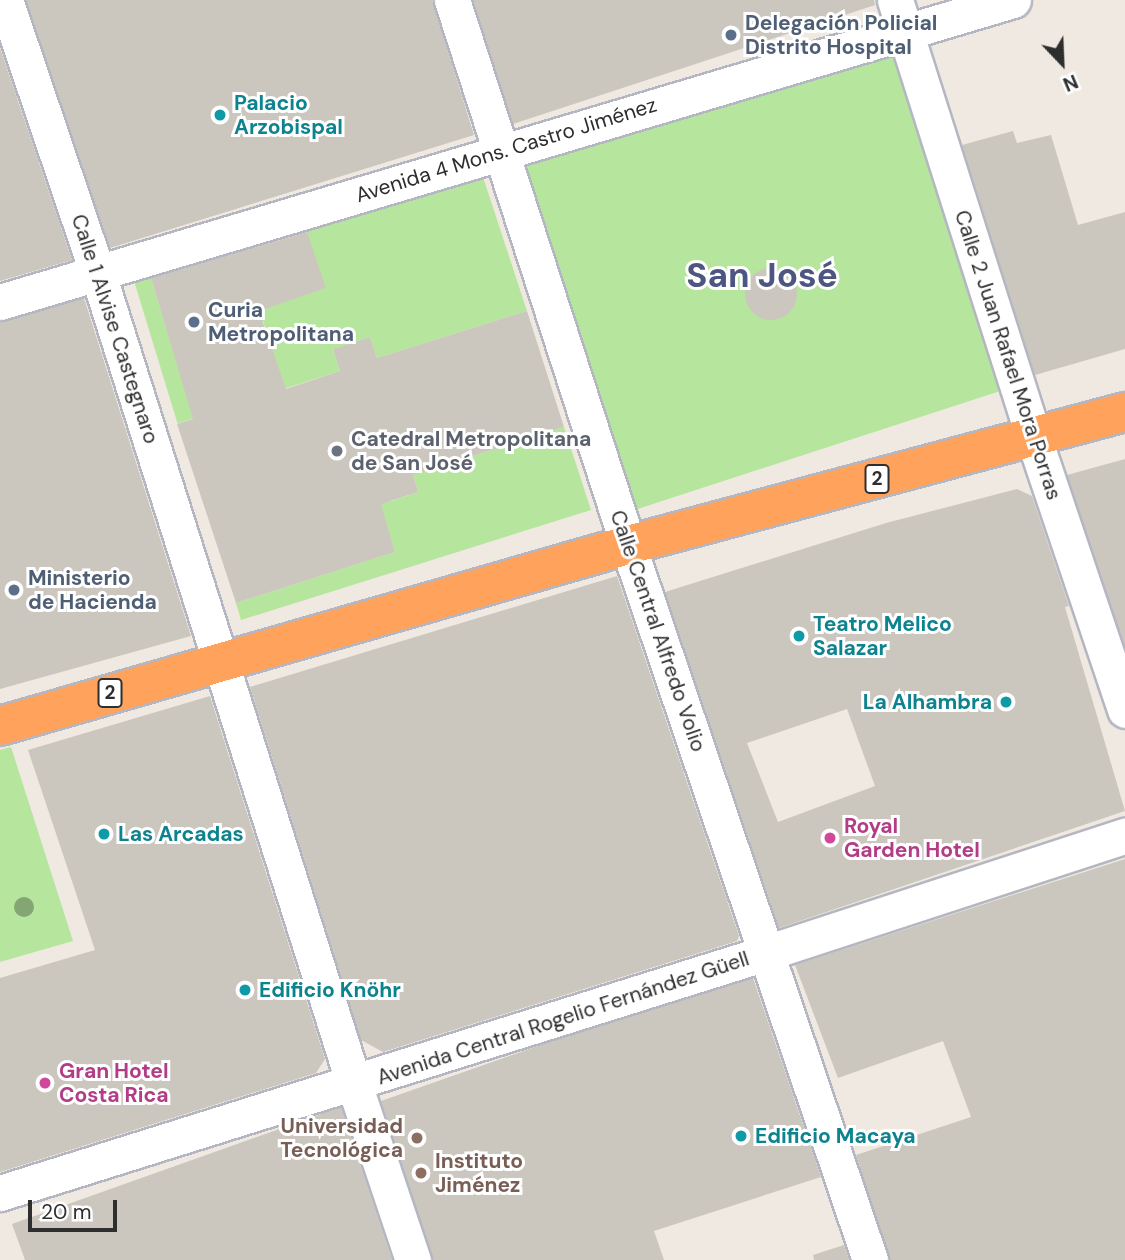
<!DOCTYPE html>
<meta charset="utf-8">
<style>
body{margin:0}
#map{position:relative;width:1125px;height:1260px;overflow:hidden;background:#efe9e1;font-family:"DM Sans",sans-serif}
div>[style]{position:absolute}
[style*='--x']{left:calc(var(--x)*1px);top:calc(var(--y)*1px);width:calc(var(--w)*1px);rotate:calc(var(--a)*1deg)}
.green>*{inset:0;background:#b6e59e;transform-origin:0 0}
.building>*{inset:0;background:#cbc7bf}
.round{border-radius:50%}
.roads{filter:drop-shadow(2px 0 #b4b7c1) drop-shadow(-2px 0 #b4b7c1) drop-shadow(0 2px #b4b7c1) drop-shadow(0 -2px #b4b7c1)}
.minor>*{height:35px;margin:-17.5px;padding:0 17.5px;transform-origin:17.5px;border-radius:17.5px;background:#fff}
.highway>*{height:38px;margin:-19px;padding:0 19px;transform-origin:19px;border-radius:19px;background:#ffa35c}
.trees>*{width:20px;height:20px;margin:-10px;border-radius:50%;background:#84a574}
.dots>*{width:19px;height:19px;translate:-50% -50%;box-sizing:border-box;border:4px solid #fff;border-radius:50%}
span{translate:-50% -50%;white-space:nowrap;text-align:center;line-height:1.15;-webkit-text-stroke:6px #fff;paint-order:stroke}
.shield-label span{padding:2px 5px;background:#fff;border:2px solid;border-radius:5px;-webkit-text-stroke-width:0}
.shield-label{font-size:19px;color:#2e2e2e;font-weight:700}
.service-label{font-size:21px;color:#4e5e75;font-weight:700}
.left{translate:0 -50%;text-align:left}
.culture-label{font-size:21px;color:#0d838f;font-weight:700}
.right{translate:-100% -50%;text-align:right}
.street-label{font-size:21px;color:#2e2e2e}
.worship-label{font-size:21px;color:#5b616d;font-weight:700}
.hotel-label{font-size:21px;color:#b23c85;font-weight:700}
.education-label{font-size:21px;color:#785e54;font-weight:700}
.town-label{font-size:35px;color:#4d5680;font-weight:700}
.north{position:absolute;left:1027px;top:28px;width:70px;height:70px;-webkit-text-stroke:5px #fff;paint-order:stroke;rotate:157deg;font-size:19px;font-weight:700;line-height:28px;text-align:center;color:#2e2e2e}
.north::after{content:'';display:block;margin:auto;width:24px;height:32px;background:#2e2e2e;clip-path:polygon(50% 0,100% 100%,50% 72%,0 100%)}
.scale{position:absolute;left:28px;top:1200px;width:89px;height:32px;box-sizing:border-box;border:4px solid #2e2e2e;border-top:0;padding-left:9px;font-size:21px;line-height:24px;white-space:nowrap;color:#2e2e2e;-webkit-text-stroke:5px #fff;paint-order:stroke}
</style>
<div id="map">
<div class="green">
<div style="left:891px;top:47px;width:361px;height:387px;rotate:72deg"></div>
<div style="clip-path:polygon(482px 174px,527px 311px,377px 358px,370px 337px,333px 349px,340px 371px,246px 401px,254px 358px,273px 352px,263px 321px,219px 324px,325px 288px,305px 228px)"></div>
<div style="left:150px;top:275px;width:150px;height:17px;rotate:73deg"></div>
<div style="clip-path:polygon(564px 427px,591px 510px,241px 620px,236px 603px,395px 552px,384px 516px,327px 503px,391px 501px,418px 492px,413px 475px)"></div>
<div style="clip-path:polygon(11px 747px,73px 941px,0 962px,0 750px)"></div>
</div>
<div class="building">
<div style="clip-path:polygon(26px 0,432px 0,474px 135px,110px 248px)"></div>
<div style="clip-path:polygon(473px 0,874px 0,875px 5px,513px 124px)"></div>
<div style="clip-path:polygon(0 48px,72px 260px,0 281px)"></div>
<div style="clip-path:polygon(1013px 131px,1017px 143px,1051px 135px,1078px 225px,1125px 212px,1125px 349px,1035px 375px,962px 145px)"></div>
<div style="clip-path:polygon(307px 232px,326px 288px,259px 311px,286px 389px,340px 371px,333px 349px,370px 337px,377px 358px,527px 311px,564px 427px,413px 475px,418px 492px,381px 504px,395px 552px,236px 603px,177px 424px,193px 419px,151px 278px)"></div>
<div class="round" style="left:745px;top:268px;width:52px;height:52px"></div>
<div style="clip-path:polygon(84px 298px,191px 636px,0 689px,0 322px)"></div>
<div style="clip-path:polygon(1125px 459px,1125px 647px,1067px 475px)"></div>
<div style="clip-path:polygon(evenodd,1017px 489px,1032px 496px,1069px 606px,1065px 607px,1125px 811px,779px 928px,665px 592px,886px 523px,1017px 489px,847px 709px,875px 786px,778px 822px,747px 743px,847px 709px)"></div>
<div style="clip-path:polygon(617px 576px,739px 936px,737px 941px,383px 1052px,361px 1040px,250px 687px)"></div>
<div style="clip-path:polygon(210px 696px,325px 1059px,316px 1073px,0 1172px,0 978px,95px 950px,28px 750px)"></div>
<div style="clip-path:polygon(1125px 859px,1125px 1260px,890px 1260px,856px 1155px,971px 1117px,943px 1041px,838px 1078px,795px 965px)"></div>
<div style="clip-path:polygon(753px 978px,821px 1177px,654px 1231px,664px 1260px,433px 1260px,381px 1101px,549px 1042px)"></div>
<div style="clip-path:polygon(341px 1107px,392px 1260px,25px 1260px,12px 1224px)"></div>
<div style="clip-path:polygon(844px 1245px,849px 1260px,814px 1260px,813px 1255px)"></div>
</div>
<div class="roads">
<div class="minor">
<div style="--x:5;--y:0;--w:289;--a:71.3"></div>
<div style="--x:98;--y:274;--w:849;--a:72.46"></div>
<div style="--x:354;--y:1084;--w:186;--a:71.5"></div>
<div style="--x:452;--y:0;--w:573;--a:72.1"></div>
<div style="--x:628;--y:545;--w:755;--a:71.3"></div>
<div style="--x:895;--y:0;--w:457;--a:72.4"></div>
<div style="--x:1033;--y:436;--w:289;--a:71.4"></div>
<div style="--x:0;--y:302;--w:1057;--a:-16.6"></div>
<div style="--x:0;--y:1193;--w:803;--a:-17.4"></div>
<div style="--x:766;--y:953;--w:378;--a:-18.1"></div>
</div>
<div class="highway">
<div style="--x:0;--y:726;--w:654;--a:-16.08"></div>
<div style="--x:628;--y:545;--w:514;--a:-14.98"></div>
</div>
</div>
<div class="trees">
<div style="left:24px;top:907px"></div>
</div>
<div class="dots">
<div style="left:731px;top:35px;background:#5c6f8a"></div>
<div style="left:220px;top:115px;background:#0f9aa8"></div>
<div style="left:194px;top:322px;background:#5c6f8a"></div>
<div style="left:337px;top:451px;background:#6b7280"></div>
<div style="left:14px;top:590px;background:#5c6f8a"></div>
<div style="left:799px;top:636px;background:#0f9aa8"></div>
<div style="left:1006px;top:702px;background:#0f9aa8"></div>
<div style="left:104px;top:834px;background:#0f9aa8"></div>
<div style="left:830px;top:838px;background:#d1479c"></div>
<div style="left:245px;top:990px;background:#0f9aa8"></div>
<div style="left:45px;top:1083px;background:#d1479c"></div>
<div style="left:741px;top:1136px;background:#0f9aa8"></div>
<div style="left:417px;top:1138px;background:#8d6e63"></div>
<div style="left:421px;top:1173px;background:#8d6e63"></div>
</div>
<div class="shield-label">
<span style="left:877px;top:479px">2</span>
<span style="left:110px;top:693px">2</span>
</div>
<div class="service-label">
<span class="left" style="left:745px;top:35px">Delegación Policial<br>Distrito Hospital</span>
<span class="left" style="left:208px;top:322px">Curia<br>Metropolitana</span>
<span class="left" style="left:28px;top:590px">Ministerio<br>de Hacienda</span>
</div>
<div class="culture-label">
<span class="left" style="left:234px;top:115px">Palacio<br>Arzobispal</span>
<span class="left" style="left:813px;top:636px">Teatro Melico<br>Salazar</span>
<span class="right" style="left:992px;top:702px">La Alhambra</span>
<span class="left" style="left:118px;top:834px">Las Arcadas</span>
<span class="left" style="left:259px;top:990px">Edificio Knöhr</span>
<span class="left" style="left:755px;top:1136px">Edificio Macaya</span>
</div>
<div class="street-label">
<span style="left:506px;top:150px;rotate:-17deg">Avenida 4 Mons. Castro Jiménez</span>
<span style="left:115px;top:329px;rotate:72deg">Calle 1 Alvise Castegnaro</span>
<span style="left:1008px;top:355px;rotate:72deg">Calle 2 Juan Rafael Mora Porras</span>
<span style="left:658px;top:631px;rotate:71deg">Calle Central Alfredo Volio</span>
<span style="left:563px;top:1018px;rotate:-18deg">Avenida Central Rogelio Fernández Güell</span>
</div>
<div class="worship-label">
<span class="left" style="left:351px;top:451px">Catedral Metropolitana<br>de San José</span>
</div>
<div class="hotel-label">
<span class="left" style="left:844px;top:838px">Royal<br>Garden Hotel</span>
<span class="left" style="left:59px;top:1083px">Gran Hotel<br>Costa Rica</span>
</div>
<div class="education-label">
<span class="right" style="left:403px;top:1138px">Universidad<br>Tecnológica</span>
<span class="left" style="left:435px;top:1173px">Instituto<br>Jiménez</span>
</div>
<div class="town-label">
<span style="left:762px;top:275px">San José</span>
</div>
<div class="north">N</div>
<div class="scale">20 m</div>
</div>
